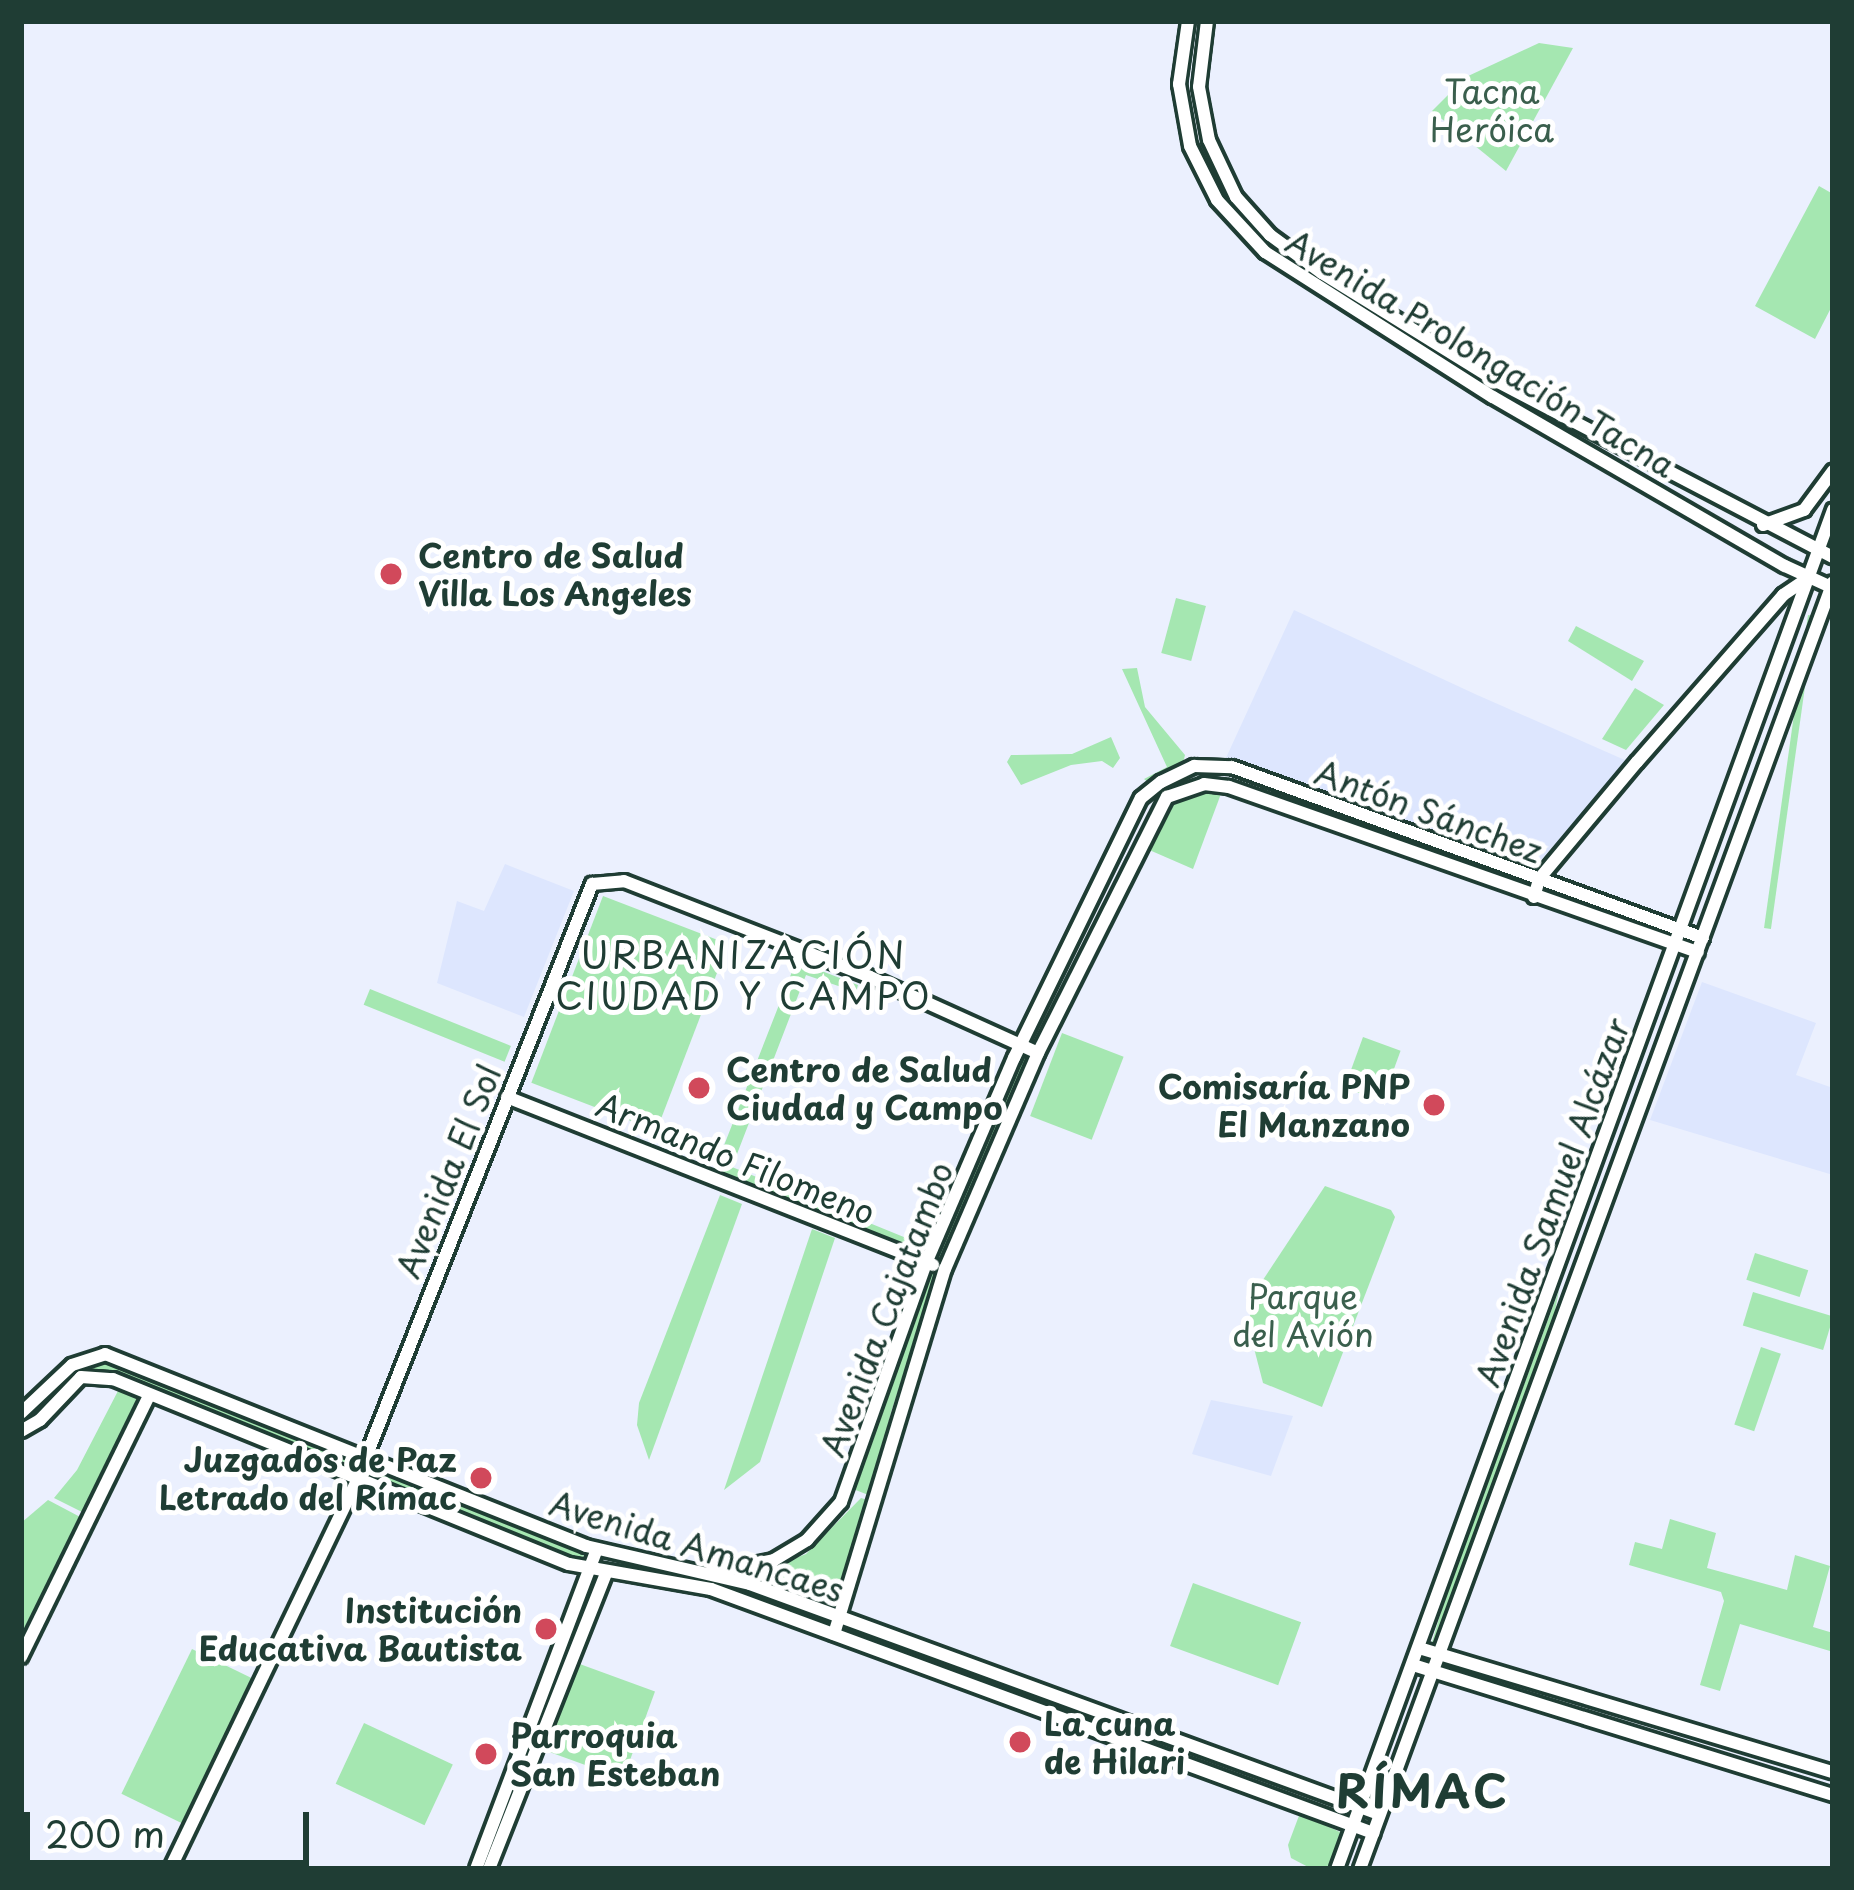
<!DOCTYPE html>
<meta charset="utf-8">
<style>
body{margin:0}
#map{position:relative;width:1854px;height:1890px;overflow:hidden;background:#ebf0fe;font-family:"Playpen Sans",sans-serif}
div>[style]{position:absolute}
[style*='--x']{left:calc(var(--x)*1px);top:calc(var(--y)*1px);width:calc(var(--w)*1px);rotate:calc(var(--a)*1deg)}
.built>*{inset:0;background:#dde6fe}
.green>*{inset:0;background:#a5e7b1;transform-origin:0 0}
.roads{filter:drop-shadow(3px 0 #1f3d34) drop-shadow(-3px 0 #1f3d34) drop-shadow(0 3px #1f3d34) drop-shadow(0 -3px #1f3d34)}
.secondary>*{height:12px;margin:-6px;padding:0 6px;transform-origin:6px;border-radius:6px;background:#fff}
.dots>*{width:33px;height:33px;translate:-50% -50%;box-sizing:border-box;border:6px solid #fff;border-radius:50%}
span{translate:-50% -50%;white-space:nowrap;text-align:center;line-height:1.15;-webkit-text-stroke:10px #fff;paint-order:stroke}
.park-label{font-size:33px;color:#3a5f4d}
.street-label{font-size:33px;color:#1f3d34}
.poi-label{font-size:33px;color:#1f3d34;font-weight:700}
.left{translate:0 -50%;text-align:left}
.right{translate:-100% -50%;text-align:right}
.neighbourhood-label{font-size:36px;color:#1f3d34;letter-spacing:3px}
.district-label{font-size:45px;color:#1f3d34;font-weight:700;letter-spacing:3px}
.frame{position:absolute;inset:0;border:24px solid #1f3d34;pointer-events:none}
.scale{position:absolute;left:24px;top:1812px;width:285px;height:54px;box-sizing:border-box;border:6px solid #1f3d34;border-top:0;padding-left:15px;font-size:36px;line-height:42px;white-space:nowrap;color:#1f3d34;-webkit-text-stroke:9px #fff;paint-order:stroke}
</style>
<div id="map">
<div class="built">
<div style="clip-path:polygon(1294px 610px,1475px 694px,1627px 761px,1534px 868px,1225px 760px)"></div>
<div style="clip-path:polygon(505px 864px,574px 891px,524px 1017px,437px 983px,457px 901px,484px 911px)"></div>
<div style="clip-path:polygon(1702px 982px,1816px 1023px,1796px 1075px,1833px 1088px,1833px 1175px,1650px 1120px)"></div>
<div style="clip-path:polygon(1211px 1400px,1293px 1416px,1271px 1476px,1192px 1454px)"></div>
</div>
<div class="green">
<div style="clip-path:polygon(1539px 43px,1573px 48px,1506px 171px,1432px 111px,1466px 77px)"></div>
<div style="clip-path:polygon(1819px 186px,1833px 194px,1833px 304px,1815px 339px,1755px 306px)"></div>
<div style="left:1176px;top:598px;width:31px;height:57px;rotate:15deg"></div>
<div style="left:1808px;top:615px;width:7px;height:316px;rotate:8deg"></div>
<div style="clip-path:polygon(1576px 626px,1644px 661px,1632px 681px,1568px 641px)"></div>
<div style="clip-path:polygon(1137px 668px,1145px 707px,1185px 755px,1183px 763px,1150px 784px,1144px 779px,1167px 767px,1122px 669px)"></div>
<div style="clip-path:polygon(1635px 688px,1664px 705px,1626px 750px,1602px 739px)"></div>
<div style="clip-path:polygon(1111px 737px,1120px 758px,1113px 768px,1102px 761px,1071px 765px,1021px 785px,1007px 762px,1011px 755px,1072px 754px)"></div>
<div style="clip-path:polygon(1200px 790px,1222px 791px,1193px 869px,1147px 849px,1166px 809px)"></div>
<div style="left:603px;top:896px;width:134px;height:200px;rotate:21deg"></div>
<div style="clip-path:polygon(801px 963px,858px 985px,856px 992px,806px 975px,732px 1167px,921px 1244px,917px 1255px,714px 1171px,795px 964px)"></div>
<div style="left:370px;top:989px;width:152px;height:17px;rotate:22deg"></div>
<div style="left:1062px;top:1033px;width:66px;height:89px;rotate:21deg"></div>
<div style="left:1363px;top:1037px;width:40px;height:54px;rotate:20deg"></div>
<div style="clip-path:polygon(1023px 1053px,1030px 1061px,943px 1261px,937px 1262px)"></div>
<div style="clip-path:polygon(1325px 1186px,1391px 1210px,1395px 1217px,1322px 1407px,1263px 1383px,1248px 1325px,1255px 1292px)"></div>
<div style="clip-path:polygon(720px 1195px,742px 1204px,649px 1460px,637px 1425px,639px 1403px)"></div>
<div style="clip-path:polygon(812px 1229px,835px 1238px,760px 1462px,724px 1490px)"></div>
<div style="left:1755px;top:1253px;width:56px;height:28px;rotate:18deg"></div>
<div style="clip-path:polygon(933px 1273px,936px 1278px,891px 1412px,871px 1496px,853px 1489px,927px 1275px)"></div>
<div style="clip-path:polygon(1559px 1290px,1550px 1337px,1437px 1644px,1432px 1642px,1446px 1595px)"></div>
<div style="left:1753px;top:1292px;width:84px;height:35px;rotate:17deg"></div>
<div style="left:1761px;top:1347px;width:21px;height:82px;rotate:19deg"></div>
<div style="clip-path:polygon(103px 1360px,348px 1458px,352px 1465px,93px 1369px,83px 1372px,43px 1414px,21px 1428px,21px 1419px,76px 1369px)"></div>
<div style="clip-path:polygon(119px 1389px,140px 1400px,86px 1514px,54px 1498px,77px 1470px)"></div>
<div style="clip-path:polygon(378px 1470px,582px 1552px,585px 1559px,579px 1564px,371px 1479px,370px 1473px)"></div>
<div style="clip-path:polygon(861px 1498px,868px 1500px,836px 1599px,825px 1603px,773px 1584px,772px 1570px,770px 1584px,749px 1576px,806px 1554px)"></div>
<div style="clip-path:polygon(48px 1500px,84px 1519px,21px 1646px,21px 1523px)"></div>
<div style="clip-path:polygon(1670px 1519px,1716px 1533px,1707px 1568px,1787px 1590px,1795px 1555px,1830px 1566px,1813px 1627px,1833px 1633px,1830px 1651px,1740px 1624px,1720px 1691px,1700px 1685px,1724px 1601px,1721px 1592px,1629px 1565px,1635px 1542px,1662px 1549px)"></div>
<div style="left:1193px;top:1583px;width:115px;height:67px;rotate:20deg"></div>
<div style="left:192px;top:1649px;width:69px;height:161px;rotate:26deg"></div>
<div style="left:577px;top:1663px;width:83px;height:93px;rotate:20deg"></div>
<div style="left:364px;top:1723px;width:98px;height:67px;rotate:25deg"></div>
<div style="clip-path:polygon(1300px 1813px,1342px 1833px,1332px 1869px,1312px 1869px,1291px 1858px,1288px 1845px)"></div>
</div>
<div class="roads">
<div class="secondary">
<div style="--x:1188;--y:21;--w:64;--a:98.1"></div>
<div style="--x:1179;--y:84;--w:63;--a:79.9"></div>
<div style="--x:1190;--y:146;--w:60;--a:63.4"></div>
<div style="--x:1217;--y:200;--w:71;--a:47.3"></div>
<div style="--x:1265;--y:252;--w:270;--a:32.5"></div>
<div style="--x:1493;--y:397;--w:337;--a:30.1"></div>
<div style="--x:1785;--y:566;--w:53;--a:24.6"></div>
<div style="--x:1207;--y:21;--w:66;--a:96.9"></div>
<div style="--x:1199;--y:87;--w:54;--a:79.3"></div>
<div style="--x:1209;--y:140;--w:63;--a:64.7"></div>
<div style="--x:1236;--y:197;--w:51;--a:48.2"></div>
<div style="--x:1270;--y:235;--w:64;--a:36.2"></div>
<div style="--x:1322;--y:273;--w:207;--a:31.8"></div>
<div style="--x:1498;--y:382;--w:378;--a:27.6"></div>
<div style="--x:1763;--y:525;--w:44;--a:-20.1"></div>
<div style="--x:1804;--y:510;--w:49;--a:-53.4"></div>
<div style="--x:1534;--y:897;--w:19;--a:-74"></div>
<div style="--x:1539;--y:879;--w:153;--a:-50.1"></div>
<div style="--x:1637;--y:762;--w:222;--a:-48.8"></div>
<div style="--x:1783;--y:595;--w:29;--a:-34"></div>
<div style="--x:507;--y:1097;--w:458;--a:21.5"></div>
<div style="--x:21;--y:1413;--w:70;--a:-43.3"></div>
<div style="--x:72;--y:1365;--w:35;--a:-18"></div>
<div style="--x:105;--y:1354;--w:518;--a:21.76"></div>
<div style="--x:586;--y:1546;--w:168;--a:13"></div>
<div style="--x:750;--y:1584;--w:670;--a:20.09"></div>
<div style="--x:21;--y:1431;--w:22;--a:-30"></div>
<div style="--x:40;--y:1420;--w:59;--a:-46.4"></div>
<div style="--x:81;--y:1377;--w:32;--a:4"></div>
<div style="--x:113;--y:1379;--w:492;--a:22.1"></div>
<div style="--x:569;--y:1564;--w:144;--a:10"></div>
<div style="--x:711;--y:1589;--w:706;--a:20.23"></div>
<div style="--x:709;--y:1573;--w:66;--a:-11.3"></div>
<div style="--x:774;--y:1560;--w:39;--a:-31"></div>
<div style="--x:807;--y:1540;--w:51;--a:-48.2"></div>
<div style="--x:841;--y:1502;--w:254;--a:-70.4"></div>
<div style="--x:926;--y:1263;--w:223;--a:-66.8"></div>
<div style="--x:1014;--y:1058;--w:289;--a:-64"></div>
<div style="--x:1141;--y:798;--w:26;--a:-39"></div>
<div style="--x:1161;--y:782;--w:37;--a:-26"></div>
<div style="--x:1194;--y:766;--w:38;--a:2"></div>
<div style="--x:1232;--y:767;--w:501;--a:19.95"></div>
<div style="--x:834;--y:1634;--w:382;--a:-73.1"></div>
<div style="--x:945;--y:1269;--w:235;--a:-66.7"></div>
<div style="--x:1038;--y:1053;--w:287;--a:-63.3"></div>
<div style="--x:1167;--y:797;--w:39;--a:-19"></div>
<div style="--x:1204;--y:784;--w:25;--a:7"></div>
<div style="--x:1229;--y:787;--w:497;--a:19.4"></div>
<div style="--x:1419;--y:1648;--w:432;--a:16.7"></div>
<div style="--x:21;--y:1657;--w:291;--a:-63.9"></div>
<div style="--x:1413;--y:1665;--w:440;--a:17.2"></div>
<div style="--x:170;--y:1869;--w:432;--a:-64.3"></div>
<div style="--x:357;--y:1480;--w:641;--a:-68.48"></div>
<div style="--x:592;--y:884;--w:32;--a:-5"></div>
<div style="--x:624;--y:881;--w:264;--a:21.3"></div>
<div style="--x:870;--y:977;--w:184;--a:24.3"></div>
<div style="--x:476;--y:1869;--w:342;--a:-69.3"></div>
<div style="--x:489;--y:1869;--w:317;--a:-68.4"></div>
<div style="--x:1337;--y:1869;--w:1447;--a:-69.95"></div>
<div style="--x:1360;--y:1869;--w:1371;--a:-69.82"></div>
</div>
</div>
<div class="dots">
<div style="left:391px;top:574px;background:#d1495b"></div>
<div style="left:699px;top:1088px;background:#d1495b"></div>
<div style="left:1434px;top:1105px;background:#d1495b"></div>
<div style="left:481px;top:1478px;background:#d1495b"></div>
<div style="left:546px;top:1629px;background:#d1495b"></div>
<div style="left:1020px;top:1742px;background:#d1495b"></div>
<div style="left:486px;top:1754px;background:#d1495b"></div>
</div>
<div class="park-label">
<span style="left:1492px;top:110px">Tacna<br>Heróica</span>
<span style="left:1303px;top:1315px">Parque<br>del Avión</span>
</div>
<div class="street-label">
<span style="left:1481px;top:353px;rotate:31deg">Avenida Prolongación Tacna</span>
<span style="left:1429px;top:811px;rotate:20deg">Antón Sánchez</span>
<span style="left:736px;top:1158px;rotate:22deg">Armando Filomeno</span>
<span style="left:448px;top:1171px;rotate:-68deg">Avenida El Sol</span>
<span style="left:1552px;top:1202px;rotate:-70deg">Avenida Samuel Alcázar</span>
<span style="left:886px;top:1309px;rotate:-69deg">Avenida Cajatambo</span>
<span style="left:697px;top:1546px;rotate:17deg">Avenida Amancaes</span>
</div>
<div class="poi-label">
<span class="left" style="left:418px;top:574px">Centro de Salud<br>Villa Los Angeles</span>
<span class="left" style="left:726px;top:1088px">Centro de Salud<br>Ciudad y Campo</span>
<span class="right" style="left:1410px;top:1105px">Comisaría PNP<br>El Manzano</span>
<span class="right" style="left:457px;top:1478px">Juzgados de Paz<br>Letrado del Rímac</span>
<span class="right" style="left:522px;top:1629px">Institución<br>Educativa Bautista</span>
<span class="left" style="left:1044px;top:1742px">La cuna<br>de Hilari</span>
<span class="left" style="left:510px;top:1754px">Parroquia<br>San Esteban</span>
</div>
<div class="neighbourhood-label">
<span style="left:744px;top:975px">URBANIZACIÓN<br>CIUDAD Y CAMPO</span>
</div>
<div class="district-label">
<span style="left:1423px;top:1790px">RÍMAC</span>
</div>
<div class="frame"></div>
<div class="scale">200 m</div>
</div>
